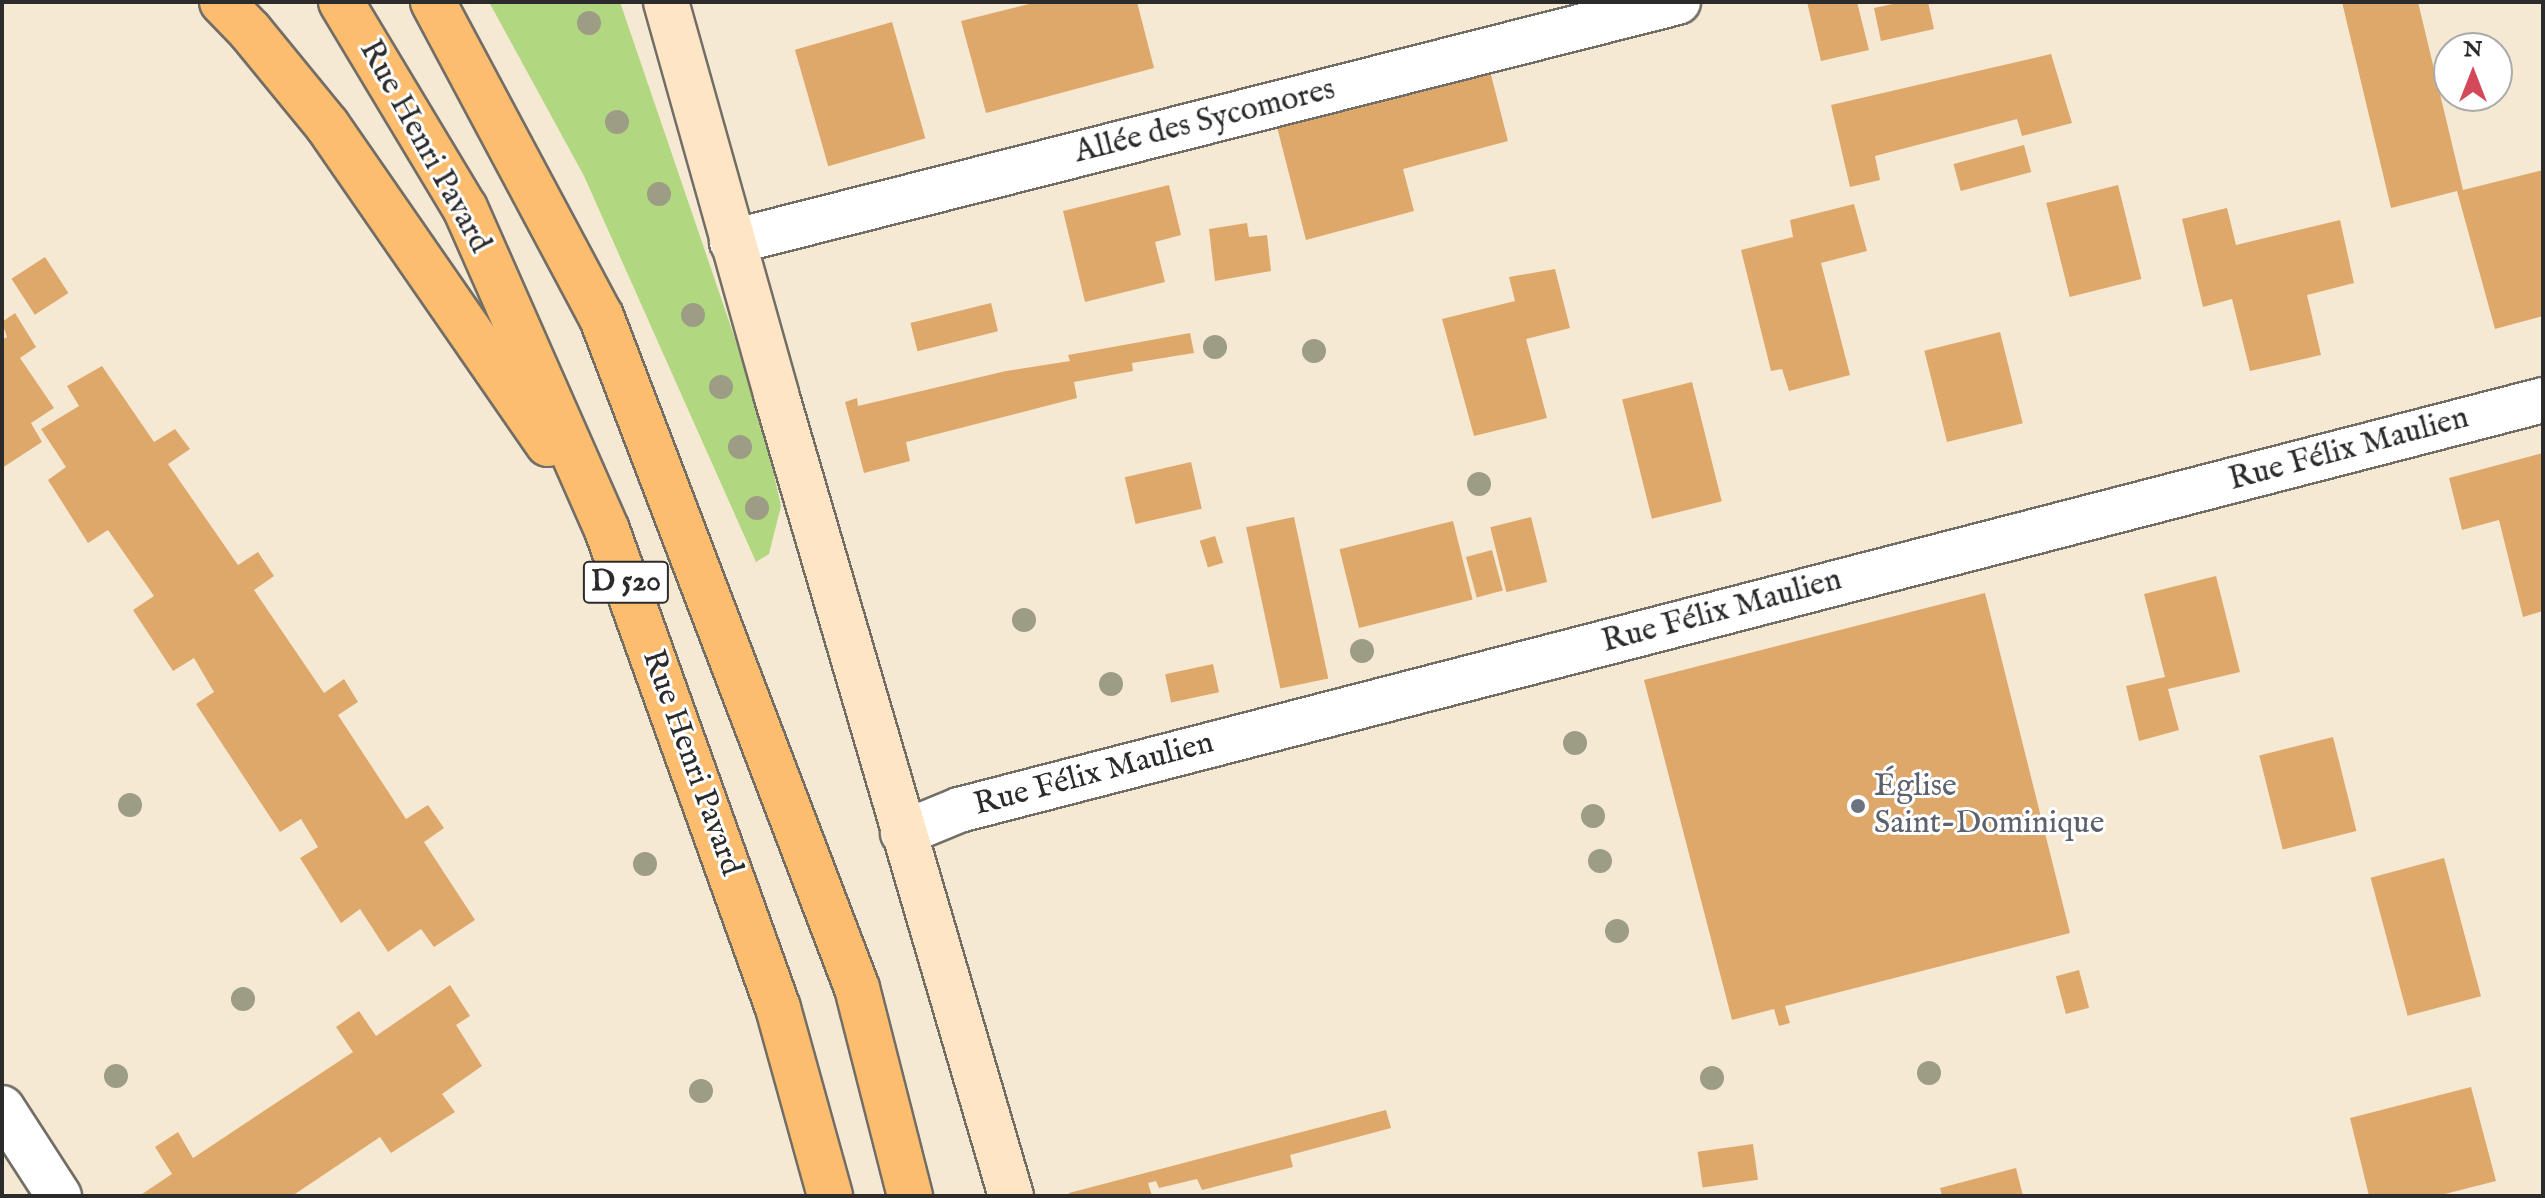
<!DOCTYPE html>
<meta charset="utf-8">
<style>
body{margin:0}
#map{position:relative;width:2545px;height:1198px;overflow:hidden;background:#f6e9d3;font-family:"IM FELL English",serif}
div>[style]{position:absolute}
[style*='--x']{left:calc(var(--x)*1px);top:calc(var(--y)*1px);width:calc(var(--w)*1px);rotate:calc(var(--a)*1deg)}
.green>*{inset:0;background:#b1d780}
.building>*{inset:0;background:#dea86b;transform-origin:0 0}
.roads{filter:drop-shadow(2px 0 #726e66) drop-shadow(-2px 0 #726e66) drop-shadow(0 2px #726e66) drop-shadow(0 -2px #726e66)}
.street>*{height:44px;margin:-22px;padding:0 22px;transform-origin:22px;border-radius:22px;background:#fff}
.secondary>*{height:44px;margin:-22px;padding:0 22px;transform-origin:22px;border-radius:22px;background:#fee5c5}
.primary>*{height:44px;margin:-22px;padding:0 22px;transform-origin:22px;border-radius:22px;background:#fcbd6f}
.trees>*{width:24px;height:24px;margin:-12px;border-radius:50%;background:#9c9d84}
.dots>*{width:22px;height:22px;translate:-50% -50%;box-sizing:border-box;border:4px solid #fff;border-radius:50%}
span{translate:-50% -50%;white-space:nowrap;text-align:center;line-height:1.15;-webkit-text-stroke:6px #fff;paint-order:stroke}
.shield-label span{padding:2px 6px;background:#fff;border:2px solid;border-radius:6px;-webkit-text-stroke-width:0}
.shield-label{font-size:30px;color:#2b2b2b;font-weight:700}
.street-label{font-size:32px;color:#2b2b2b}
.worship-label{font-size:32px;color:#5b616d}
.left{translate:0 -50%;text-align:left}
.frame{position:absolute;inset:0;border:4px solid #2b2b2b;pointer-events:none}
.north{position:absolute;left:2433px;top:32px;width:80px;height:80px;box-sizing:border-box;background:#fff;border:2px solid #aaa;border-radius:50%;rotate:0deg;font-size:22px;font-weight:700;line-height:32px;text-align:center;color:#2b2b2b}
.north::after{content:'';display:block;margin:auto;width:28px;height:36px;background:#d1495b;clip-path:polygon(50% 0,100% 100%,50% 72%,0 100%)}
</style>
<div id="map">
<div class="green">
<div style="clip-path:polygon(489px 2px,620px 2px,760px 412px,781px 506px,769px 554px,756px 562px,584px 176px)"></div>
</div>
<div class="building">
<div style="clip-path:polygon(1037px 2px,1137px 2px,1154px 68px,986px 113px,961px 21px)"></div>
<div style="clip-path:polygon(1807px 2px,1857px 2px,1869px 50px,1821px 61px)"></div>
<div style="clip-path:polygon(1902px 2px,1928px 2px,1934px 29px,1881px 41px,1874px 8px)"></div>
<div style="clip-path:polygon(2342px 2px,2418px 2px,2463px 190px,2543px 170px,2543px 316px,2495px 329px,2457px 191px,2391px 208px)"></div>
<div style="left:892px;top:22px;width:121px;height:101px;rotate:74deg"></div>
<div style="clip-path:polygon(2051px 54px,2072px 123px,2022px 136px,2017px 119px,1875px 156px,1880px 180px,1850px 187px,1831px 105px)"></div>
<div style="clip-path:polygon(1490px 71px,1508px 141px,1403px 169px,1414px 211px,1306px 240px,1277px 127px)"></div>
<div style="left:2024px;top:145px;width:28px;height:73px;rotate:75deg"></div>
<div style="clip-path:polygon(1169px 185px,1181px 235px,1155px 242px,1165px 282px,1085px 302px,1063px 211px)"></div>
<div style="left:2118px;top:185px;width:97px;height:74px;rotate:76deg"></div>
<div style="clip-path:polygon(1854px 204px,1867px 251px,1821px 263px,1850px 375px,1789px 391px,1782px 369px,1771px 371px,1741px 250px,1793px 237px,1790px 220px)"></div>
<div style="clip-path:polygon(2227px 208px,2236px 245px,2340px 220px,2354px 283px,2307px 295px,2321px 355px,2250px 371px,2232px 299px,2203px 307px,2182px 219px)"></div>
<div style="clip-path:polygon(1247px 223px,1249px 237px,1267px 235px,1271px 271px,1215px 281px,1209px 229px)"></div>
<div style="left:45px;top:257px;width:43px;height:40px;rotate:57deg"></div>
<div style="clip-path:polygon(1555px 269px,1570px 328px,1526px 339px,1547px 418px,1474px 436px,1442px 319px,1515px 301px,1509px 277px)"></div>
<div style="left:991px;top:303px;width:29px;height:83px;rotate:76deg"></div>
<div style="clip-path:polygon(15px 313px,36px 347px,20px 358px,54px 408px,31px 423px,42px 442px,2px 468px,2px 340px,7px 337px,2px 322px)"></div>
<div style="left:2000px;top:332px;width:94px;height:78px;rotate:76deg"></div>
<div style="clip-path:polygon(1190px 333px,1194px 353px,1132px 363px,1133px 371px,1074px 382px,1077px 398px,906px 442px,910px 461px,864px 473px,845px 402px,857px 398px,858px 406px,1006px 371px,1070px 361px,1068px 355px)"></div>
<div style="clip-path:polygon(102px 366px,154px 442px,175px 429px,190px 449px,168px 464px,238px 565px,258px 552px,274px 576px,254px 590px,324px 693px,344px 679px,358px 702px,338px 715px,406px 819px,428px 805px,444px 828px,424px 842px,475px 920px,434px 947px,421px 929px,388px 952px,360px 909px,341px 923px,300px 858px,318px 847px,301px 819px,280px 832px,196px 704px,214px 692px,194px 658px,173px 671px,133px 610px,154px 596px,108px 530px,88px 543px,48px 480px,66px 467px,41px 429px,79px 406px,67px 386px)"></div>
<div style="left:1692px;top:382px;width:123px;height:72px;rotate:76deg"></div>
<div style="clip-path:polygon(2543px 453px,2543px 611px,2523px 617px,2499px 520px,2462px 530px,2449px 478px)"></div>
<div style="left:1191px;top:462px;width:48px;height:68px;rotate:77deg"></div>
<div style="left:1294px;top:517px;width:165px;height:49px;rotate:78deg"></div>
<div style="left:1531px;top:517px;width:67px;height:42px;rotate:76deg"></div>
<div style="left:1453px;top:521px;width:81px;height:117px;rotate:76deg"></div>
<div style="left:1215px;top:536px;width:28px;height:16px;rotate:73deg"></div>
<div style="left:1492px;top:550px;width:42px;height:27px;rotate:75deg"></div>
<div style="clip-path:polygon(2216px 576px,2240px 672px,2168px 689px,2179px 730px,2139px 741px,2126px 686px,2165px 677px,2144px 594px)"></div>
<div style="clip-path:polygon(1985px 593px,2070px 933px,1785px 1006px,1790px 1023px,1779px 1026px,1774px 1009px,1732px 1020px,1644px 680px)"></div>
<div style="left:1213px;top:664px;width:29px;height:49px;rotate:78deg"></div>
<div style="left:2333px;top:737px;width:97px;height:76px;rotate:76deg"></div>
<div style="left:2444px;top:858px;width:143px;height:76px;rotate:75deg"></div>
<div style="left:2079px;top:970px;width:39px;height:24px;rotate:75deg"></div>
<div style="clip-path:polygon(450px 985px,470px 1016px,456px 1025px,482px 1066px,442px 1094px,455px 1112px,391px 1153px,380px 1137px,292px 1196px,139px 1196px,172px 1174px,155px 1147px,178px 1132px,193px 1158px,353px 1052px,336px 1027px,359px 1011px,376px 1036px)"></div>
<div style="clip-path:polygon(2471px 1087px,2496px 1181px,2437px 1196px,2369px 1196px,2350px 1118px)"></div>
<div style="clip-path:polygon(1386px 1110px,1391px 1128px,1290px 1155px,1293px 1167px,1202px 1190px,1197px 1179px,1159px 1188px,1156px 1181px,1148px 1183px,1152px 1196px,1070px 1196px,1069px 1193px)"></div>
<div style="left:1753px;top:1144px;width:36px;height:56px;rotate:82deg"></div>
<div style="clip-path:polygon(2016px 1168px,2023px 1196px,1942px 1196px,1940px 1188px)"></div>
</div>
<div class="roads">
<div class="street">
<div style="--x:732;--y:242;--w:976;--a:-14.24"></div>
<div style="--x:903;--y:833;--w:61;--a:-22.3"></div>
<div style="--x:959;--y:810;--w:1636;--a:-14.51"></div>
<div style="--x:2;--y:1108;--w:105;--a:57.1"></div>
</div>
<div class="secondary">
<div style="--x:666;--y:2;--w:407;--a:74.3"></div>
<div style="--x:776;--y:394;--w:836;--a:73.67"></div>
</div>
<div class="primary">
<div style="--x:222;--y:2;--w:40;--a:46"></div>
<div style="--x:250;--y:31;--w:122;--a:50.7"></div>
<div style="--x:327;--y:125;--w:388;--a:55.3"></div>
<div style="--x:341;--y:2;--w:240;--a:59"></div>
<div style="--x:465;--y:208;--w:352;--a:66.2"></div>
<div style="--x:607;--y:530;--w:508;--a:70.32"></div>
<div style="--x:778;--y:1008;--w:195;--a:74.5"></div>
<div style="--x:433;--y:2;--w:356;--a:61.9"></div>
<div style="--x:601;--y:316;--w:719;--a:69.15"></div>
<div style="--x:857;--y:988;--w:215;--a:75.7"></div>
</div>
</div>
<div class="trees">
<div style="left:589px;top:23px"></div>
<div style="left:617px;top:122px"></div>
<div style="left:659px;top:194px"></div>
<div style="left:693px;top:315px"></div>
<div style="left:1215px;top:347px"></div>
<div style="left:1314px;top:351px"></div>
<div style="left:721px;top:387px"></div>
<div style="left:740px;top:447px"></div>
<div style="left:1479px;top:484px"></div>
<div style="left:757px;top:508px"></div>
<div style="left:1024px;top:620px"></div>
<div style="left:1362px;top:651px"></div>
<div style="left:1111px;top:684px"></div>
<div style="left:1575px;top:743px"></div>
<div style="left:130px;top:805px"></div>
<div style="left:1593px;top:816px"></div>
<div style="left:1600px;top:861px"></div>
<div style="left:645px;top:864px"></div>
<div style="left:1617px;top:931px"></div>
<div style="left:243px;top:999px"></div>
<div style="left:1929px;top:1073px"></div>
<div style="left:116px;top:1076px"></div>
<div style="left:1712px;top:1078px"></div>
<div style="left:701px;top:1091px"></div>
</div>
<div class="dots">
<div style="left:1858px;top:806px;background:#6b7280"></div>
</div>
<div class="shield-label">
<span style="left:626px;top:582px">D 520</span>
</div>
<div class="street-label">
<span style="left:1205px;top:122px;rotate:-14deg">Allée des Sycomores</span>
<span style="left:424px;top:147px;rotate:61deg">Rue Henri Pavard</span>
<span style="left:2349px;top:450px;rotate:-15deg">Rue Félix Maulien</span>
<span style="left:1722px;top:612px;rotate:-15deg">Rue Félix Maulien</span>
<span style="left:691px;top:763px;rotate:70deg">Rue Henri Pavard</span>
<span style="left:1094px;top:775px;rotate:-15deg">Rue Félix Maulien</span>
</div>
<div class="worship-label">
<span class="left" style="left:1874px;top:806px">Église<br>Saint-Dominique</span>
</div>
<div class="frame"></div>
<div class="north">N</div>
</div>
